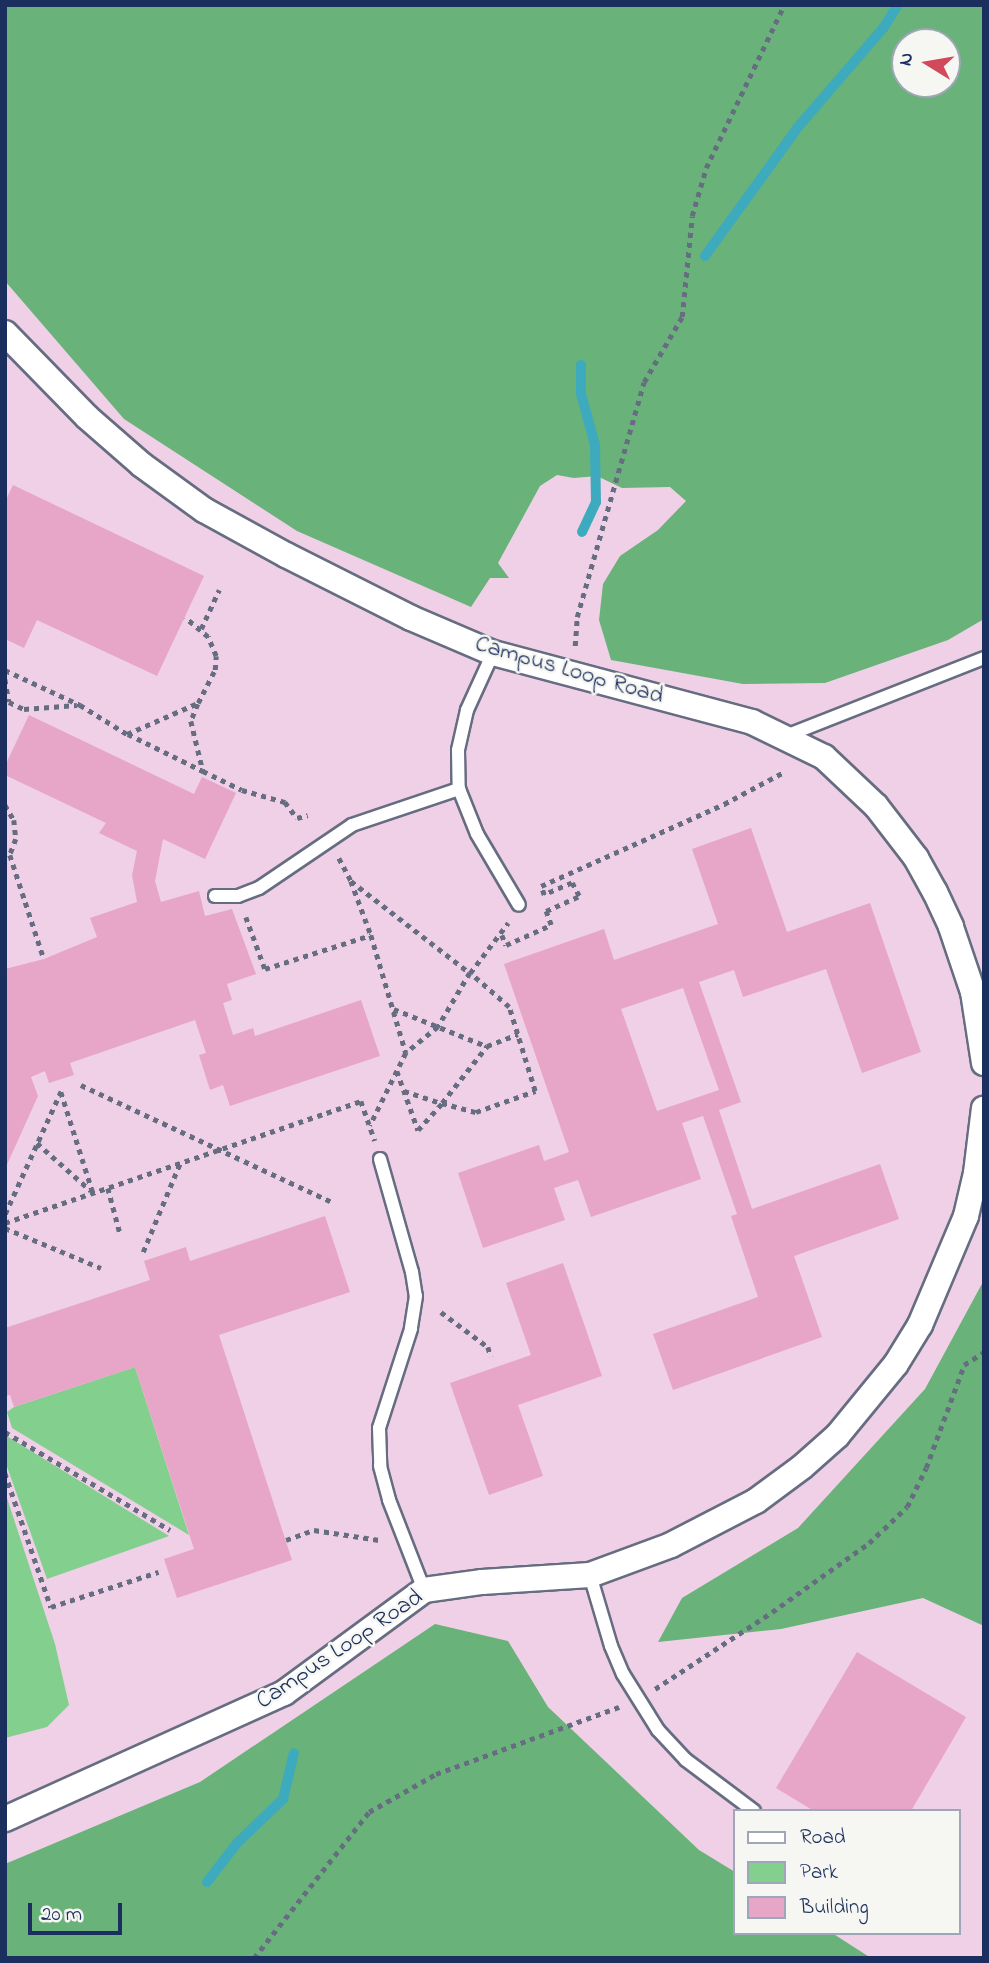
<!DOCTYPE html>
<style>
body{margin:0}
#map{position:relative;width:989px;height:1963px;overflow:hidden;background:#f0dfc2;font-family:"Indie Flower",sans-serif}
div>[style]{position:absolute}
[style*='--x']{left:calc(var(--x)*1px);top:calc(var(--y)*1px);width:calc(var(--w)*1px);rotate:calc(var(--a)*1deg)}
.built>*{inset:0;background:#efd0e7}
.green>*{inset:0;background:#82cf8e}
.forest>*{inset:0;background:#69b279}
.stream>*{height:10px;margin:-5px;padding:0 5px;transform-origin:5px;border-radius:5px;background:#3eaabe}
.building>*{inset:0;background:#e7a5c7}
.path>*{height:4.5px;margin-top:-2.25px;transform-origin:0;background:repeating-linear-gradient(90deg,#666d81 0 5px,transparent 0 10px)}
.roads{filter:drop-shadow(2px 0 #666d81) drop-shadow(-2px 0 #666d81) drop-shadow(0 2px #666d81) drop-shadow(0 -2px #666d81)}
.service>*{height:12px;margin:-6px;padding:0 6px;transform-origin:6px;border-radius:6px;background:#fff}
.minor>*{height:24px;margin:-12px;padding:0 12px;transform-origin:12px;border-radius:12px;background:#fff}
span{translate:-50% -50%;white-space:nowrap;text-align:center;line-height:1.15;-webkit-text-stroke:5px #f6f6f2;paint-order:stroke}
.street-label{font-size:24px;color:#1b2f5e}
.frame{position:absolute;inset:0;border:7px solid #1b2f5e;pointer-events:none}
.legend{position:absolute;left:733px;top:1809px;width:228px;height:126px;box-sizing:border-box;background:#f6f6f2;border:2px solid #9ea6b7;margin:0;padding:9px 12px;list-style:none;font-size:21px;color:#1b2f5e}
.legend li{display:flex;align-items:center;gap:14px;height:35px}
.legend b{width:35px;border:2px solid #9ea6b7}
.north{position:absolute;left:891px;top:28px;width:70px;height:70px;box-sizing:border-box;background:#f6f6f2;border:2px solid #9ea6b7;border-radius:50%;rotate:281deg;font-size:19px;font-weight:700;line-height:28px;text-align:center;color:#1b2f5e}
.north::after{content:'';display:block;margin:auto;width:24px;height:32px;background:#d1495b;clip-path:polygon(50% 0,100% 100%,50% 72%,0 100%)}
.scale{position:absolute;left:28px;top:1903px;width:94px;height:32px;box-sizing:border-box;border:4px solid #1b2f5e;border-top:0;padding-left:9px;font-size:21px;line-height:24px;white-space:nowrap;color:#1b2f5e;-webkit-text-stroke:5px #f6f6f2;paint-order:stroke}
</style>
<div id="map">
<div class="built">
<div style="clip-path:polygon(evenodd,5px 5px,984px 5px,984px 1958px,5px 1958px,5px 5px,905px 42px,947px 42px,947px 84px,905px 84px,905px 42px,5px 5px,735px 1811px,959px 1811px,959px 1933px,735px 1933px,735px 1811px)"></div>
</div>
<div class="green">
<div style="clip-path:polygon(135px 1367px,189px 1535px,12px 1428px,7px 1412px,14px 1407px)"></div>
<div style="clip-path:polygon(5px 1435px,169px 1536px,47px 1579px,5px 1461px)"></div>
<div style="clip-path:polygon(5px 1492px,55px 1644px,69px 1705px,47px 1727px,5px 1738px)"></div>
</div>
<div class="forest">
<div style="clip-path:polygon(evenodd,5px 5px,984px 5px,984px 619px,948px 640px,825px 683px,743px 684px,611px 660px,599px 620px,603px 584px,620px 556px,658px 530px,686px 501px,670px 487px,622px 488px,597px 476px,574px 478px,557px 475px,540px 486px,498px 563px,509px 578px,490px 578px,471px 607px,297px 531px,124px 419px,5px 281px,5px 5px,905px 42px,947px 42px,947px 84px,905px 84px,905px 42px)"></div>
<div style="clip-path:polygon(984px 1280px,984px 1626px,923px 1598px,781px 1629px,658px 1642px,682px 1598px,798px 1528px,925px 1389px)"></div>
<div style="clip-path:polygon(435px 1624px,508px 1641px,548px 1707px,699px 1850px,735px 1872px,735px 1933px,832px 1933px,871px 1958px,5px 1958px,5px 1864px,200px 1782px)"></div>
</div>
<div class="stream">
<div style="--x:705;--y:256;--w:159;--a:-54.2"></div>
<div style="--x:798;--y:127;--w:132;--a:-49.3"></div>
<div style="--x:884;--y:27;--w:26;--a:-58"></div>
<div style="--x:581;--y:365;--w:29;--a:90"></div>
<div style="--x:581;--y:394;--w:53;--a:74.6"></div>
<div style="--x:595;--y:445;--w:57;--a:89"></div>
<div style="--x:596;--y:502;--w:33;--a:115"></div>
<div style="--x:207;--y:1882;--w:49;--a:-52.4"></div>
<div style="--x:237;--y:1843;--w:64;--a:-43.7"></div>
<div style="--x:283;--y:1799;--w:47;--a:-76.6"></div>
</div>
<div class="building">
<div style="clip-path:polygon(13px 485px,204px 576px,157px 676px,37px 620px,24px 648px,5px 639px,5px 502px)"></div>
<div style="clip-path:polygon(29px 715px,194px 794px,202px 777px,236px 793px,205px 859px,163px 839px,155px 881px,161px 902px,199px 891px,205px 916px,232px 909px,256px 974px,227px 984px,232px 1000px,223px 1003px,233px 1035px,253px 1028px,255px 1036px,361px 1000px,380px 1056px,230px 1106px,223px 1085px,210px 1090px,199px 1055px,206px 1053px,195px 1020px,70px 1063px,74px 1075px,49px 1083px,45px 1071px,31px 1077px,38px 1096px,5px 1169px,5px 969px,44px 959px,97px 937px,90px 918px,137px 902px,132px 875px,137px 851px,99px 833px,106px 823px,5px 775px,5px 766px)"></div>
<div style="clip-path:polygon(evenodd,751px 828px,787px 932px,870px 903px,921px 1052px,862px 1073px,826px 969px,743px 997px,734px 970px,699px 982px,741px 1102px,719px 1110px,752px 1209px,880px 1164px,899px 1219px,794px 1256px,822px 1337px,673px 1390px,653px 1334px,758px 1297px,731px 1216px,737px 1214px,703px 1116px,682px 1123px,701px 1179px,591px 1217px,578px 1180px,554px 1188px,565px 1220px,483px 1248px,458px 1173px,539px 1145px,544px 1161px,569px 1152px,504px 964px,604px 929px,614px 960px,718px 924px,692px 849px,751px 828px,683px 988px,719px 1090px,657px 1111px,621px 1009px,683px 988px)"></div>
<div style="clip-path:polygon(325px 1216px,350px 1292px,219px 1335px,292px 1560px,177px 1598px,164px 1559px,194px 1549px,135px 1367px,14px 1407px,10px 1395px,5px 1396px,5px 1328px,150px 1280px,144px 1261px,186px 1247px,190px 1261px)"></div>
<div style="clip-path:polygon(563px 1263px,602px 1376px,518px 1405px,543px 1476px,489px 1495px,450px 1383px,531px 1355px,506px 1283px)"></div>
<div style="clip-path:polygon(857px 1652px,966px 1717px,911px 1811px,814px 1811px,776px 1788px)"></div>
</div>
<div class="path">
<div style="--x:201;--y:629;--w:43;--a:-65.2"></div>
<div style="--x:575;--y:646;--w:29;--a:-86"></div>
<div style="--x:577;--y:617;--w:244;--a:-74.1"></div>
<div style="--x:644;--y:382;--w:75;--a:-59.7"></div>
<div style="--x:682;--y:317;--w:101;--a:-84.3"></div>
<div style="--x:692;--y:216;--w:50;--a:-73.7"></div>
<div style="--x:706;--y:168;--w:181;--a:-64.4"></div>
<div style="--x:5;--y:670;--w:83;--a:25"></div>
<div style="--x:80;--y:705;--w:55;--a:31.7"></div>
<div style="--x:127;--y:734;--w:77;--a:-23.6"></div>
<div style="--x:198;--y:703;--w:37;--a:-63"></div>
<div style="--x:215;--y:670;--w:14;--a:-86"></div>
<div style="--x:216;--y:656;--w:21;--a:-113"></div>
<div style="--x:208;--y:637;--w:30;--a:-140"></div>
<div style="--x:5;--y:679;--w:23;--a:80"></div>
<div style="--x:9;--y:702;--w:17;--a:25"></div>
<div style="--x:24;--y:709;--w:53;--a:-4.3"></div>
<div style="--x:198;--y:704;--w:18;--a:112"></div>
<div style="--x:191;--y:721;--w:51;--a:76.5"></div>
<div style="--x:203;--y:771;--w:43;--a:26"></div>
<div style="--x:242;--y:790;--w:45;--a:15.6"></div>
<div style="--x:285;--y:802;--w:20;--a:53"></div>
<div style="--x:297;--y:818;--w:11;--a:-15"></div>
<div style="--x:128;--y:734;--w:84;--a:26.3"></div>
<div style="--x:5;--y:805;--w:17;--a:59"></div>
<div style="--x:14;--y:820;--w:19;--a:84"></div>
<div style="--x:16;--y:839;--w:17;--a:111"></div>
<div style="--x:10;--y:855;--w:109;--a:71.9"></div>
<div style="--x:339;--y:858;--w:26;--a:62"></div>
<div style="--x:351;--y:881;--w:58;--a:69.7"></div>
<div style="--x:351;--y:881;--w:150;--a:37.7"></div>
<div style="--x:470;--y:973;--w:63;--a:120.7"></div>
<div style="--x:438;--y:1027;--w:41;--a:140.9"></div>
<div style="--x:406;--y:1053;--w:81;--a:116.3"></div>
<div style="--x:246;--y:917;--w:55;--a:69.9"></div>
<div style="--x:265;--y:969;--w:111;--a:-17.8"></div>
<div style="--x:371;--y:935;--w:123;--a:73.5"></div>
<div style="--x:502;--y:935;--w:11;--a:68"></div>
<div style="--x:506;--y:945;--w:49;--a:-24"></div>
<div style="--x:551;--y:925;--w:15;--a:-110"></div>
<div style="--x:546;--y:911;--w:36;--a:-24"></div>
<div style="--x:579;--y:896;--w:15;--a:-118"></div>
<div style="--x:572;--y:883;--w:30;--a:157"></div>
<div style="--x:544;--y:895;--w:9;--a:-108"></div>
<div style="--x:541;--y:886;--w:201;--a:-24.1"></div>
<div style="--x:724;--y:804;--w:68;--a:-28.1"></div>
<div style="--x:394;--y:1009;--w:99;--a:21.9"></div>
<div style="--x:397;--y:1071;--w:63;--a:70.4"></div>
<div style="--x:418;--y:1130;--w:36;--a:-48"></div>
<div style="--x:442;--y:1103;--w:35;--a:15"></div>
<div style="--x:476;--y:1112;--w:63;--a:-19.6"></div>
<div style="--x:535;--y:1091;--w:88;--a:-107.2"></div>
<div style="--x:509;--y:1007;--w:52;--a:-138.9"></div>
<div style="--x:470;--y:973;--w:63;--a:-52.8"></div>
<div style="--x:81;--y:1085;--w:277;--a:25"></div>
<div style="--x:404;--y:1091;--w:40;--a:18"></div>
<div style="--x:442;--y:1103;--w:73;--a:-51.7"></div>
<div style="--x:487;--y:1046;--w:33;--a:-21"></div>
<div style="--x:61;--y:1092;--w:106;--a:72.4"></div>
<div style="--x:37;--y:1143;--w:72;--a:41.6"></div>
<div style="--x:108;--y:1188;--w:47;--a:75.1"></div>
<div style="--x:5;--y:1214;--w:135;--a:-65.5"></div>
<div style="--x:5;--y:1223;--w:376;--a:-18.9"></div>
<div style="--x:361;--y:1101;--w:42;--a:70.7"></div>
<div style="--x:5;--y:1228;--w:104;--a:22.6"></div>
<div style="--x:143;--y:1252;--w:96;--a:-67.4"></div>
<div style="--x:441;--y:1312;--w:59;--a:36.7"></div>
<div style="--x:488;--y:1347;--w:10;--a:73"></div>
<div style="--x:5;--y:1432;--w:192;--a:30.7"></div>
<div style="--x:5;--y:1473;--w:142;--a:71.1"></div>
<div style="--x:51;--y:1607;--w:113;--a:-18.1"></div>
<div style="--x:286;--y:1540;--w:30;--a:-20"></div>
<div style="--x:314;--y:1530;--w:66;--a:8.7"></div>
<div style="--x:655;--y:1689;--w:140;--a:-33.3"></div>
<div style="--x:772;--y:1612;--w:119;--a:-35.4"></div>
<div style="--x:869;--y:1543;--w:52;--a:-43.5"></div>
<div style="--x:907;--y:1507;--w:43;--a:-64"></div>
<div style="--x:926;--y:1468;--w:110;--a:-69.7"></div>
<div style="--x:964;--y:1365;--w:24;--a:-33"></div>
<div style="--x:254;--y:1958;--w:186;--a:-51.8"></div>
<div style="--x:369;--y:1812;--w:77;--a:-29.6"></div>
<div style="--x:436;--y:1774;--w:195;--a:-20.1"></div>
</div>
<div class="roads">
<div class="service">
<div style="--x:493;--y:653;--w:63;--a:114.5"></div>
<div style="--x:467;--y:710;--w:41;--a:102.7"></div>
<div style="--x:458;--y:750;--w:39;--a:89"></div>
<div style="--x:459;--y:789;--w:48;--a:68.2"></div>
<div style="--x:477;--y:834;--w:82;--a:59.4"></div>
<div style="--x:786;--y:736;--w:213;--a:-21.5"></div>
<div style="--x:215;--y:896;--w:23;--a:0"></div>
<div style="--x:238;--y:896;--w:22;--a:-21"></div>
<div style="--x:259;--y:888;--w:112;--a:-34.1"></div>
<div style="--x:352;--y:825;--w:113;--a:-18.6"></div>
<div style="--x:380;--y:1159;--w:117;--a:74.2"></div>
<div style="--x:412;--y:1272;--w:24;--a:81"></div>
<div style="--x:416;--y:1296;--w:33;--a:99"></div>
<div style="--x:411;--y:1329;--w:104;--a:107.9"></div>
<div style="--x:379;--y:1428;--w:38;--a:88"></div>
<div style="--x:380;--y:1466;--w:35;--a:75"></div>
<div style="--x:389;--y:1500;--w:97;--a:68.7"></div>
<div style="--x:590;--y:1575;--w:74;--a:73.5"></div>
<div style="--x:611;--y:1646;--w:30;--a:67"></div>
<div style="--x:623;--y:1674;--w:66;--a:58"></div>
<div style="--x:658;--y:1730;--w:41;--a:47"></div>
<div style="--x:686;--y:1760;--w:85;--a:36.9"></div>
</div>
<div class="minor">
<div style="--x:5;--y:333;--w:117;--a:45.7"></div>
<div style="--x:87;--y:417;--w:73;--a:41.1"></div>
<div style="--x:142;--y:465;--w:77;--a:36"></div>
<div style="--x:204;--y:510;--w:94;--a:28.8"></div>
<div style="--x:286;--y:555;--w:140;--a:26.7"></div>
<div style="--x:411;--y:618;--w:89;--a:23.1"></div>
<div style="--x:493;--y:653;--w:268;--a:14.9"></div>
<div style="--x:752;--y:722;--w:80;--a:25.9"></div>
<div style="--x:824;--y:757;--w:71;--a:43.3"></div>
<div style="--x:876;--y:806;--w:66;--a:52.4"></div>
<div style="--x:916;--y:858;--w:39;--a:61"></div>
<div style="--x:935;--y:892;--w:38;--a:65"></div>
<div style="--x:951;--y:927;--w:69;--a:71.3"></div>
<div style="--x:973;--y:992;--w:72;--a:81.2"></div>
<div style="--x:5;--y:1819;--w:306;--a:-24.3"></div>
<div style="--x:284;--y:1693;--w:174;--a:-36.3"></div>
<div style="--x:424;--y:1590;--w:59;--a:-7.9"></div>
<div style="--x:482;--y:1582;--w:108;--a:-3.7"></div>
<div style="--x:590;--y:1575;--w:86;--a:-20.3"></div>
<div style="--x:671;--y:1545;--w:96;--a:-27.4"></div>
<div style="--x:756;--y:1501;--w:57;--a:-36.5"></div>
<div style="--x:802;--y:1467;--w:47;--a:-41.5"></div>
<div style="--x:837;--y:1436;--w:93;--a:-50.7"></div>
<div style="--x:896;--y:1364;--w:46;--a:-58.4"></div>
<div style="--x:920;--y:1325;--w:118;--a:-67.1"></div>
<div style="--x:966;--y:1216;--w:44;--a:-76.9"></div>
<div style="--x:976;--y:1173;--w:65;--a:-83"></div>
</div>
</div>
<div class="street-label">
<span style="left:569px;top:671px;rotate:16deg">Campus Loop Road</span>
<span style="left:340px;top:1650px;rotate:-34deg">Campus Loop Road</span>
</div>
<div class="frame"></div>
<ul class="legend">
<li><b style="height:9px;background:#fff"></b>Road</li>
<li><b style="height:19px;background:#82cf8e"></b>Park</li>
<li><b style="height:19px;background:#e7a5c7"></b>Building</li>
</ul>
<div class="north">N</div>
<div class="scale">20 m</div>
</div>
